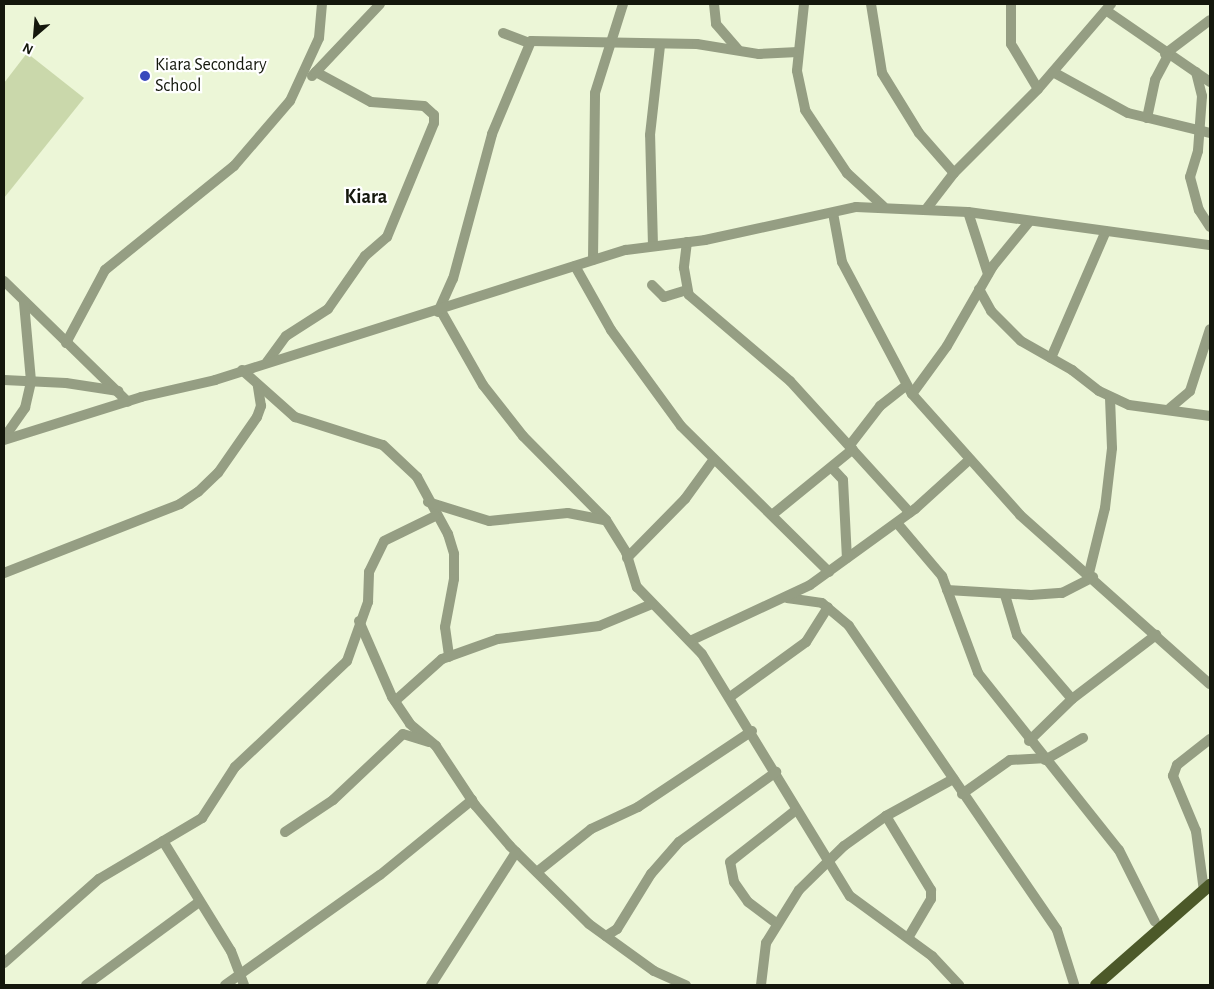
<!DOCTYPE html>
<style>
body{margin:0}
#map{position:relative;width:1214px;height:989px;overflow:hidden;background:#ecf6d7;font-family:"Alegreya Sans",sans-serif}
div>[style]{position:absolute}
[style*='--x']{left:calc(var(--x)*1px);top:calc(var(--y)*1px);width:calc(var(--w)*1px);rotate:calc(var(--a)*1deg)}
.green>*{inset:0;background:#cad8ab}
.minor>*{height:10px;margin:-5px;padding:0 5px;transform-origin:5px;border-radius:5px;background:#959e83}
.major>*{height:12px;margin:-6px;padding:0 6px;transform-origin:6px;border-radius:6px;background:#4c5929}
.dots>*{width:14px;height:14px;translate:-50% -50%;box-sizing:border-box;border:2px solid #fff;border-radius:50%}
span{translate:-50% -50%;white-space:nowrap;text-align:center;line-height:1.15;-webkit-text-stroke:4.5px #fff;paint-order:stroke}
.poi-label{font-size:18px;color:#14170c}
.left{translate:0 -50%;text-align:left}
.quarter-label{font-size:20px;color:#14170c;font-weight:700}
.frame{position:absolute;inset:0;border:5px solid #14170c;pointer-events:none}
.north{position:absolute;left:10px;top:10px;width:50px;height:50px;-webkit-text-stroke:4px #fff;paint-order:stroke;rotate:207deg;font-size:14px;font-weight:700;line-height:20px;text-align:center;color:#14170c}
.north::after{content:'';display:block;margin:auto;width:18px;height:22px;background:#14170c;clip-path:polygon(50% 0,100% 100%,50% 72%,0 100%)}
</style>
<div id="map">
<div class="green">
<div style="clip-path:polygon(27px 53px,84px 98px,4px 198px,4px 83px)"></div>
</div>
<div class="minor">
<div style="--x:714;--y:4;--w:20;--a:84"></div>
<div style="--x:716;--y:24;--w:33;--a:49"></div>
<div style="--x:804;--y:4;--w:67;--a:96"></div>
<div style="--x:797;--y:71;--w:40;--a:78"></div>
<div style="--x:805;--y:110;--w:76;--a:56.3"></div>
<div style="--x:847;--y:173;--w:49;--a:42.5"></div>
<div style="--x:871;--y:4;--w:70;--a:80.9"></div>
<div style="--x:882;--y:73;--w:70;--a:58.3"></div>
<div style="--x:919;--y:133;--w:53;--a:48.8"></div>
<div style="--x:1011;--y:4;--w:40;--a:90"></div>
<div style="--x:1011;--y:44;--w:52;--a:59"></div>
<div style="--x:1107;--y:11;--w:125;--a:34.6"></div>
<div style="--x:503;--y:33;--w:28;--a:21"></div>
<div style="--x:1165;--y:54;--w:56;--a:-37.1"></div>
<div style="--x:1053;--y:72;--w:85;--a:28.7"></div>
<div style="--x:1128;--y:113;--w:84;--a:13.7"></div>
<div style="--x:1196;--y:72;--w:25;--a:76"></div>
<div style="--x:1202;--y:96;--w:55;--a:94.2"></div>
<div style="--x:1198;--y:151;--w:27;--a:107"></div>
<div style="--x:1190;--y:177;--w:34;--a:75"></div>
<div style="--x:1199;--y:210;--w:20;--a:57"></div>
<div style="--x:312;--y:76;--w:99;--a:-46.6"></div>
<div style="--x:1147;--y:118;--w:39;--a:-78"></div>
<div style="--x:1155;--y:80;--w:27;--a:-62"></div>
<div style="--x:927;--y:208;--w:44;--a:-52.4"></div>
<div style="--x:954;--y:173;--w:119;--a:-45"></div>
<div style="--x:1038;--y:89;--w:112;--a:-49.3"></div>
<div style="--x:968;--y:212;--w:65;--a:72.1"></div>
<div style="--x:833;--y:213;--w:50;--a:79.6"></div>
<div style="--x:842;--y:262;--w:149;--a:62.1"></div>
<div style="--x:912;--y:394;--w:162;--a:48.2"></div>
<div style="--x:1020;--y:515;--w:254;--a:41.7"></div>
<div style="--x:687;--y:242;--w:26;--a:97"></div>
<div style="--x:684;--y:268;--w:27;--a:80"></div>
<div style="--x:689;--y:295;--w:133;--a:40.4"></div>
<div style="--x:790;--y:381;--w:178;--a:47.7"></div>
<div style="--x:653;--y:246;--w:111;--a:-91.5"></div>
<div style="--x:650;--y:135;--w:90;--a:-83.6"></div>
<div style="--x:593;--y:260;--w:167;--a:-89.3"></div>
<div style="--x:595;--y:93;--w:93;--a:-72.5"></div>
<div style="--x:575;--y:266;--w:73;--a:60.6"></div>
<div style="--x:611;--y:330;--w:119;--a:53.9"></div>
<div style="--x:681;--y:426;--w:208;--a:44.6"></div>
<div style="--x:4;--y:281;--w:173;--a:44.3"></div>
<div style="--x:652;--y:285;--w:17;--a:45"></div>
<div style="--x:664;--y:297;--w:24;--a:-17"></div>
<div style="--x:979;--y:289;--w:25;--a:61"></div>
<div style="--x:991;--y:311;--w:42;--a:45"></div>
<div style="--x:1021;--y:341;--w:59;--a:29.6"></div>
<div style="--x:1072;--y:370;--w:34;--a:38"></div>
<div style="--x:1099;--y:391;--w:33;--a:25"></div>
<div style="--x:1129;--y:405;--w:82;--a:7.7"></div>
<div style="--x:441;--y:311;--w:85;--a:60.4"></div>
<div style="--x:483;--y:385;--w:65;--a:51.9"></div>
<div style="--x:523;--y:436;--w:118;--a:45.3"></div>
<div style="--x:606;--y:520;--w:38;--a:58"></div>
<div style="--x:626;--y:552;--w:37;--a:73"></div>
<div style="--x:637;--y:587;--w:93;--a:45.9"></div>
<div style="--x:702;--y:654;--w:284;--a:58.6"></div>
<div style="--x:850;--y:896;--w:102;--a:36.2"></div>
<div style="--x:932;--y:956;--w:40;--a:47"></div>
<div style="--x:438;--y:312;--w:36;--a:-66"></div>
<div style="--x:453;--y:279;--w:150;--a:-74.9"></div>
<div style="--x:492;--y:134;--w:101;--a:-67.2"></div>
<div style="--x:531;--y:41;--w:166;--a:1"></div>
<div style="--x:697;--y:44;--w:63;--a:9.2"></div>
<div style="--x:759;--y:54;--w:39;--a:-3"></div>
<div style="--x:66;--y:343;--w:83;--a:-61.9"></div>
<div style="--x:105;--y:270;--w:166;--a:-38.9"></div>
<div style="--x:234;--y:166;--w:86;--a:-49.3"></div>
<div style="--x:290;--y:101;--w:69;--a:-65.3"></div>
<div style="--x:319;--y:38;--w:34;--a:-85"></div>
<div style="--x:1051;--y:358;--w:138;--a:-66.6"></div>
<div style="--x:267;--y:362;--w:32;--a:-54"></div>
<div style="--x:286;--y:336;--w:50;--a:-32.7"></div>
<div style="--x:328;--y:309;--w:65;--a:-55.1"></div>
<div style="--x:365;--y:256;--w:29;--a:-41"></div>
<div style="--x:387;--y:237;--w:123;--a:-67.6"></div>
<div style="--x:434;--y:123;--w:8;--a:-90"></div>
<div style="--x:434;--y:115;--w:13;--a:-138"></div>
<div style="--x:424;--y:106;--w:53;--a:-175.7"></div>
<div style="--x:371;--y:102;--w:63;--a:-151.4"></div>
<div style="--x:242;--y:370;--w:71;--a:41.6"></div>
<div style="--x:295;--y:417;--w:92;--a:17.7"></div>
<div style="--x:383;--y:445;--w:47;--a:43.3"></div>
<div style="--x:417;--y:477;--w:65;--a:61.5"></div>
<div style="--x:448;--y:534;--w:21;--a:73"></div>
<div style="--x:454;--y:554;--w:25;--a:90"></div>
<div style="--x:454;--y:579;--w:49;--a:100.6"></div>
<div style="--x:445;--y:627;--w:30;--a:82"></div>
<div style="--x:4;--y:380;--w:62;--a:2.8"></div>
<div style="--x:66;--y:383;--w:53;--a:8.7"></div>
<div style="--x:912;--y:394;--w:59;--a:-53.9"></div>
<div style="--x:947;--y:346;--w:92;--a:-60.1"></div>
<div style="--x:993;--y:266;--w:57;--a:-50.7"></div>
<div style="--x:1170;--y:408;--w:26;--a:-40"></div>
<div style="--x:1190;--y:391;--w:65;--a:-72.1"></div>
<div style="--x:4;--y:438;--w:37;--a:-55"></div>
<div style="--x:25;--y:408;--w:28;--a:-77"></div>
<div style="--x:31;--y:381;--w:79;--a:-95.1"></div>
<div style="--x:4;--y:440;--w:144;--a:-17.4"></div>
<div style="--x:141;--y:397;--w:76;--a:-12.9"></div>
<div style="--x:215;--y:380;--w:431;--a:-17.6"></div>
<div style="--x:626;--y:250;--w:80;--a:-7.2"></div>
<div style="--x:705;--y:240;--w:155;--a:-12.3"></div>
<div style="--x:856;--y:207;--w:112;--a:2.6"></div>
<div style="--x:968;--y:212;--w:244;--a:7.8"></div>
<div style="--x:850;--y:445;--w:49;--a:-52.4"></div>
<div style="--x:880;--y:406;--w:33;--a:-38"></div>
<div style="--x:832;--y:468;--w:16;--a:47"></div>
<div style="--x:843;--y:480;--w:78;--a:87.1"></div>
<div style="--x:428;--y:502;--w:64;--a:17.3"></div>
<div style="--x:489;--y:521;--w:79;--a:-5.8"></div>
<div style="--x:568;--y:513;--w:38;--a:11"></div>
<div style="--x:772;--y:515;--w:104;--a:-39.2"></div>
<div style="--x:897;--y:523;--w:70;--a:49.7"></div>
<div style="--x:942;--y:576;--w:103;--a:69.6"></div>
<div style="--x:978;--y:673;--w:226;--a:51.5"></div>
<div style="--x:1119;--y:850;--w:80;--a:63.4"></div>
<div style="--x:627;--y:558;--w:83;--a:-45.5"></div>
<div style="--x:685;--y:499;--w:49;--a:-54.1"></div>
<div style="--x:4;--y:573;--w:189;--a:-21.4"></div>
<div style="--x:180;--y:504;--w:22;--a:-34"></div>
<div style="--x:198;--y:492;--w:28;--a:-44"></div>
<div style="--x:218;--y:473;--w:68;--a:-55.1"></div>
<div style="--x:257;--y:417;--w:12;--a:-70"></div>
<div style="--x:261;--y:406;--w:20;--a:-99"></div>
<div style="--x:1089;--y:573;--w:67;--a:-76.2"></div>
<div style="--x:1105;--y:508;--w:60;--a:-83.3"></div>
<div style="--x:1112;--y:448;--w:50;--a:-92.3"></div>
<div style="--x:947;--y:590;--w:84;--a:3.4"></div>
<div style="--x:1031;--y:595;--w:31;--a:-4"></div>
<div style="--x:1062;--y:593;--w:35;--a:-27"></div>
<div style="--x:1005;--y:595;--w:42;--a:73.3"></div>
<div style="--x:1017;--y:635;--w:84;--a:49.3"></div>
<div style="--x:787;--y:598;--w:35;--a:8"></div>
<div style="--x:822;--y:603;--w:35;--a:40"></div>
<div style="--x:849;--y:626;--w:368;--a:55.6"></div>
<div style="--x:1057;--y:930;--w:57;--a:72.5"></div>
<div style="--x:359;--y:621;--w:83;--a:66.5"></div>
<div style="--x:392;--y:697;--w:32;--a:56"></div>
<div style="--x:410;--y:724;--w:34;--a:40"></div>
<div style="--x:436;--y:746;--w:71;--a:56.5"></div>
<div style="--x:475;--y:805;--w:54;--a:49.5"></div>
<div style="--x:510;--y:846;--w:111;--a:44.6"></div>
<div style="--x:589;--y:924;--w:80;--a:35.9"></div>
<div style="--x:654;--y:971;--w:35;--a:24"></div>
<div style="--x:690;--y:641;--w:132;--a:-25"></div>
<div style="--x:810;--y:585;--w:130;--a:-35.9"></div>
<div style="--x:915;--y:509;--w:72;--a:-42.2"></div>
<div style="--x:730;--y:697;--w:94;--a:-35.9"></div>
<div style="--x:806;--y:642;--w:41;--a:-57.8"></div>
<div style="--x:395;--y:701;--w:63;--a:-41.8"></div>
<div style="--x:442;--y:659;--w:59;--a:-19.7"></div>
<div style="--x:498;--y:639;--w:102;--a:-7.3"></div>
<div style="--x:599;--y:626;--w:57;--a:-22.5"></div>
<div style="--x:1029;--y:741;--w:60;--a:-44.3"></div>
<div style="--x:1072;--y:699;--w:106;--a:-37.3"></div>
<div style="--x:1045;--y:760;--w:44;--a:-30.1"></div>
<div style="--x:962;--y:794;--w:59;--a:-35.3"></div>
<div style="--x:1010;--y:760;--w:33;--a:-3"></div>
<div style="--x:886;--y:816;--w:87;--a:58.7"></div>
<div style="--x:931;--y:890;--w:9;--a:90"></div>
<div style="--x:931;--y:899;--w:45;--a:120.5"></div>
<div style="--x:285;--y:832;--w:58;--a:-33.7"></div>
<div style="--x:333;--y:800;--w:96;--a:-43.3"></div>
<div style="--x:403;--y:734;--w:27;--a:17"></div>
<div style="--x:163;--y:841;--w:129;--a:58.3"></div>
<div style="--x:231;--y:951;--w:36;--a:69"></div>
<div style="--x:537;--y:872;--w:69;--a:-38.5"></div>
<div style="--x:591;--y:829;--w:52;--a:-25.1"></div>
<div style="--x:638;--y:807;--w:137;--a:-33.7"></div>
<div style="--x:1204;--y:891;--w:61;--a:-97.6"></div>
<div style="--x:1196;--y:831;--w:60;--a:-112.7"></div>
<div style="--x:1173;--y:776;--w:12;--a:-70"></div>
<div style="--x:1177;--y:765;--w:42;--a:-38.2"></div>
<div style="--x:776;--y:923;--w:35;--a:-143"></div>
<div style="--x:748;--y:902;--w:24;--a:-125"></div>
<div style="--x:734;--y:882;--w:20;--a:-101"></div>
<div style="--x:730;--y:862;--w:84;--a:-38.2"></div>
<div style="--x:606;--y:936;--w:13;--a:-32"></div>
<div style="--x:617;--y:929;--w:65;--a:-58.3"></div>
<div style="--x:651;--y:874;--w:43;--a:-48.8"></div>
<div style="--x:679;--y:842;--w:120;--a:-35.8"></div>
<div style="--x:4;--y:963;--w:127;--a:-41.5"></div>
<div style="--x:99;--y:879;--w:120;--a:-30.6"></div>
<div style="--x:202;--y:818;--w:61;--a:-57.1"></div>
<div style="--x:235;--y:767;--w:154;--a:-43.4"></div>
<div style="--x:347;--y:661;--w:63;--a:-70.4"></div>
<div style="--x:368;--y:602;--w:30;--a:-88"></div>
<div style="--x:369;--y:572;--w:34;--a:-64"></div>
<div style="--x:384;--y:541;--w:57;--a:-26.1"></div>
<div style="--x:86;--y:985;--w:140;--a:-36.3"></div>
<div style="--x:225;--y:985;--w:190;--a:-35.4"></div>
<div style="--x:380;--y:875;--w:119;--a:-39.2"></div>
<div style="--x:431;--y:985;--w:158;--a:-57.4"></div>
<div style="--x:761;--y:985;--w:42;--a:-83.2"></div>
<div style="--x:766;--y:943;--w:62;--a:-58.1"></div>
<div style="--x:799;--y:890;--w:63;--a:-44.4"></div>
<div style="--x:844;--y:846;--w:52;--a:-35.5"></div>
<div style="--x:886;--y:816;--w:77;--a:-28.9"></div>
</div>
<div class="major">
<div style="--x:1096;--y:985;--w:152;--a:-41.3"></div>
</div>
<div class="dots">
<div style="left:145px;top:76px;background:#3949bc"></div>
</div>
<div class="poi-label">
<span class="left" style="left:155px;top:76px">Kiara Secondary<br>School</span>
</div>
<div class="quarter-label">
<span style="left:366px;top:197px">Kiara</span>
</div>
<div class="frame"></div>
<div class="north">N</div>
</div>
